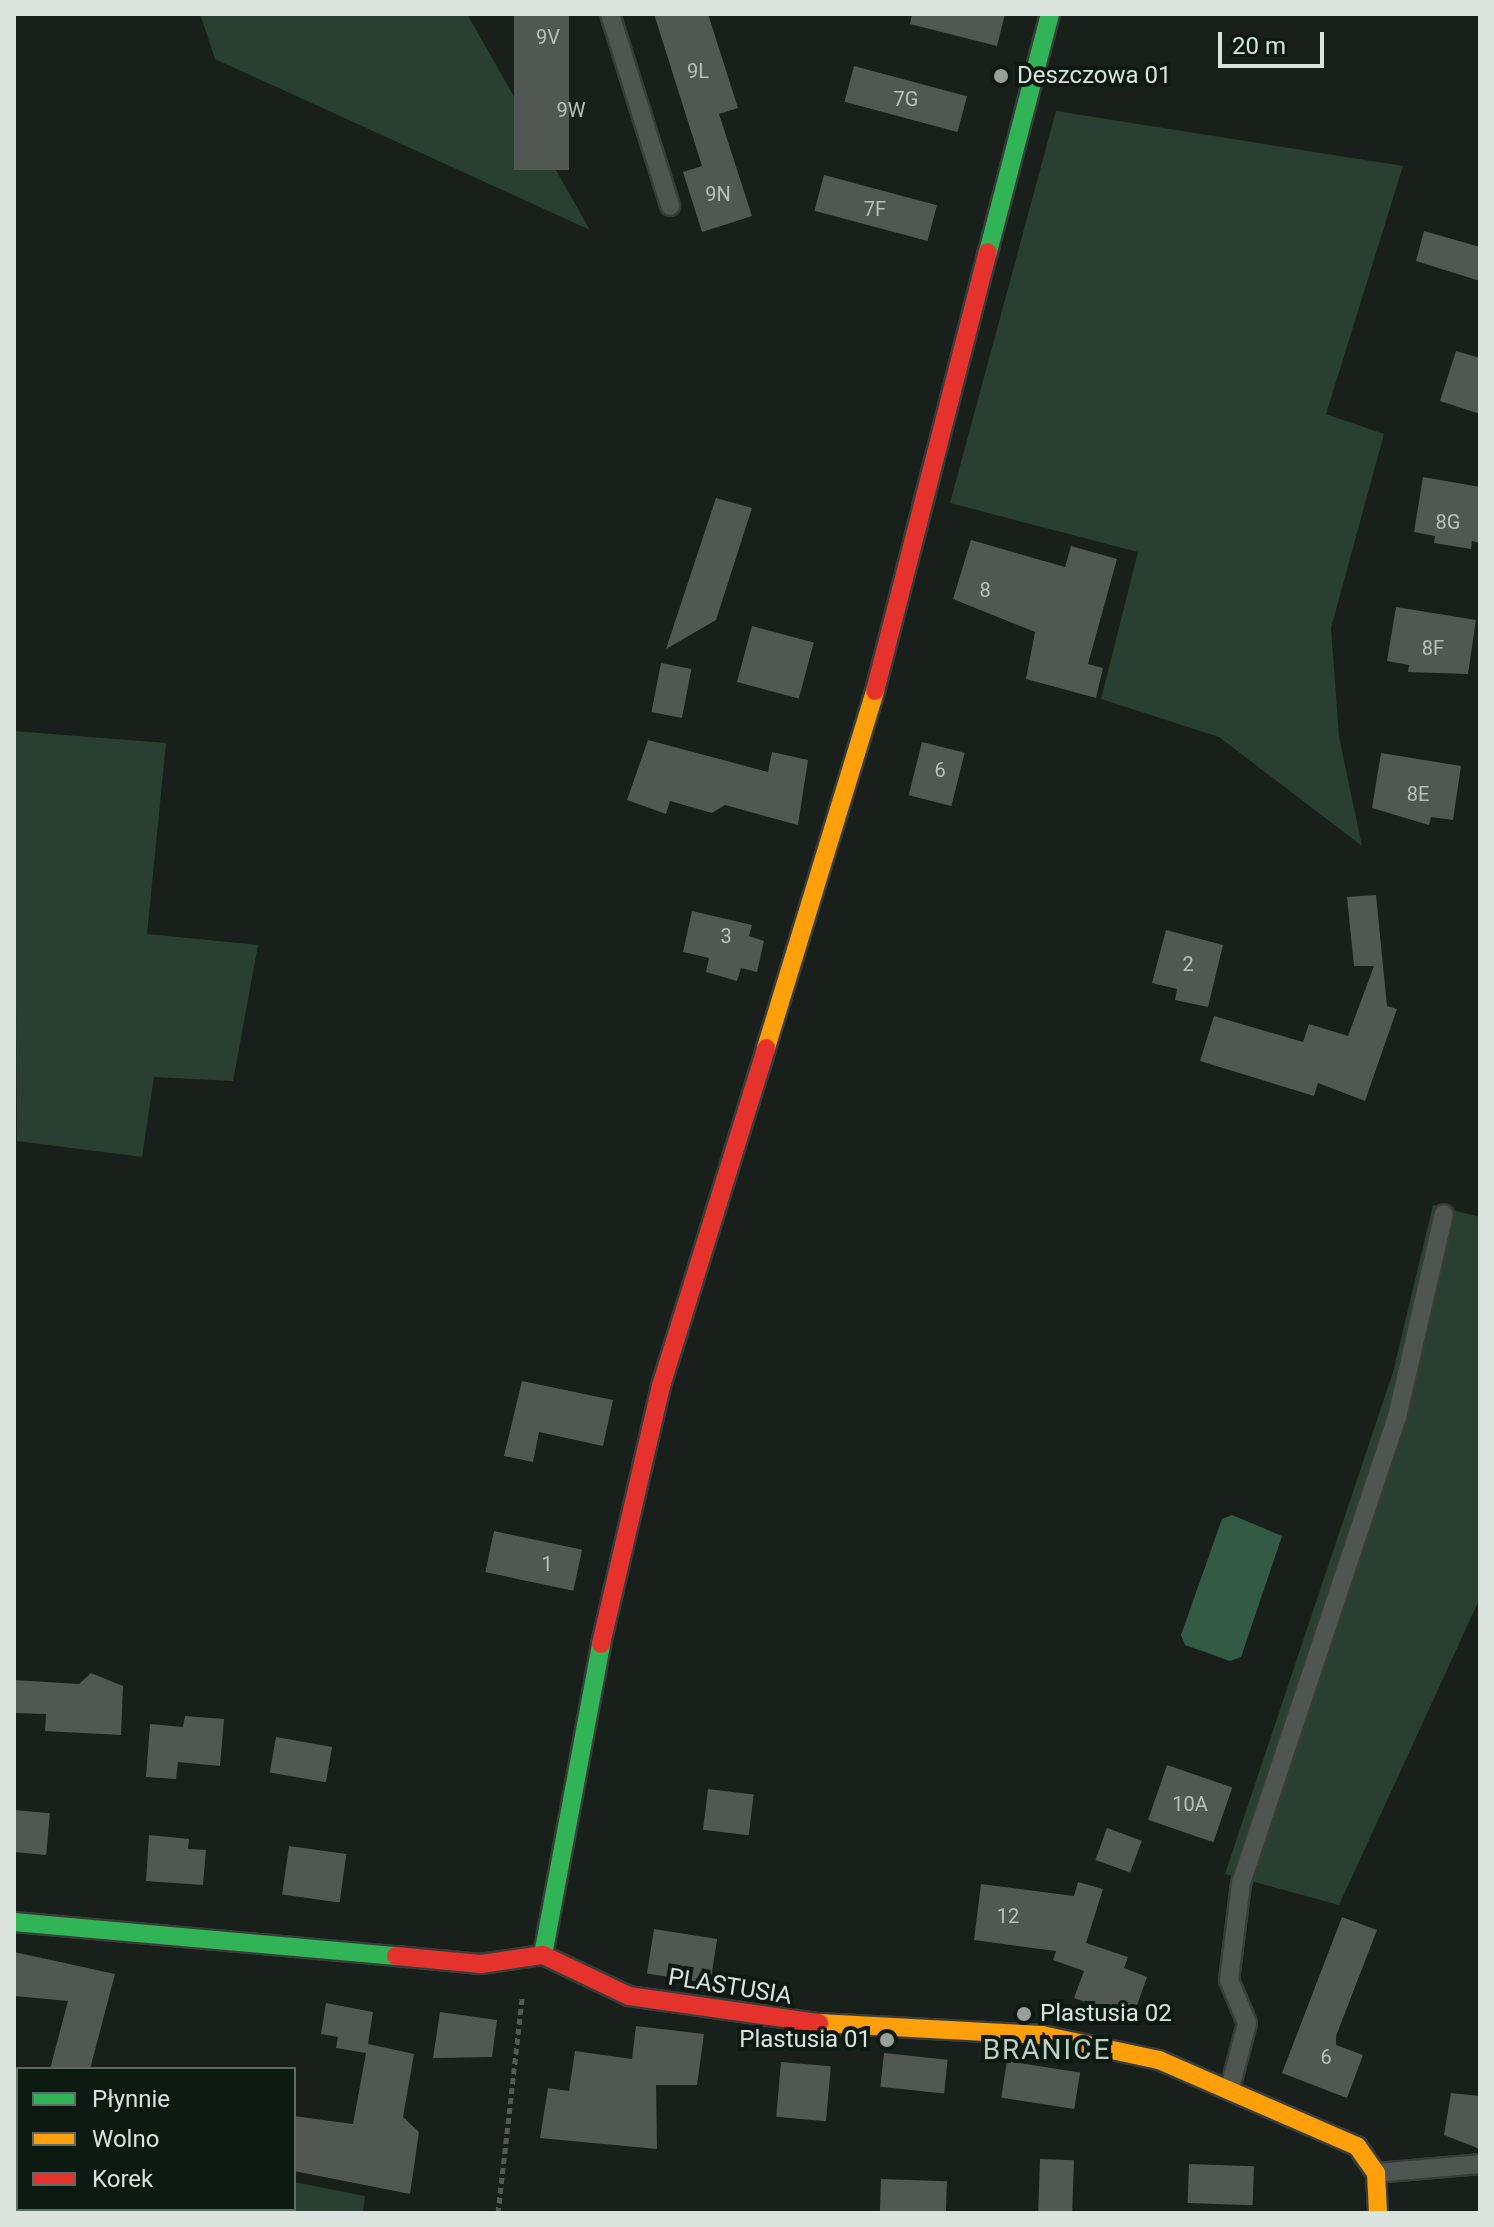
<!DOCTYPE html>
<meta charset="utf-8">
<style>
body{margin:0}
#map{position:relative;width:1494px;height:2227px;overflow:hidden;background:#19201b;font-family:Roboto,sans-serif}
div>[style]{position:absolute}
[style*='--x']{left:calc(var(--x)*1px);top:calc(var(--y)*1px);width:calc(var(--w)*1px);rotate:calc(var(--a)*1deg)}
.green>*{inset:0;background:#293f31}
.water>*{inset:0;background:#335b43}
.building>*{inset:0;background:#515753;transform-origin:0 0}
.path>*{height:5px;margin-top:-2.5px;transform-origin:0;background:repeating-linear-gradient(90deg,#545956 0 6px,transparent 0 10px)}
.roads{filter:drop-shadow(2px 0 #373d39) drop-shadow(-2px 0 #373d39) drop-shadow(0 2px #373d39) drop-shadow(0 -2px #373d39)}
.lane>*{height:18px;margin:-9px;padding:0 9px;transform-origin:9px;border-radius:9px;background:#4f5551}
.fast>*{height:18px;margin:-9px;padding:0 9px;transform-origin:9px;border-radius:9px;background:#30b455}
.slow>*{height:18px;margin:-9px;padding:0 9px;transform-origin:9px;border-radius:9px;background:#ff9f0a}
.jam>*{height:18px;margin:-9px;padding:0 9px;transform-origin:9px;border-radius:9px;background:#e5322d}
.dots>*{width:22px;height:22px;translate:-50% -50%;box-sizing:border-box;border:4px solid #0d1a11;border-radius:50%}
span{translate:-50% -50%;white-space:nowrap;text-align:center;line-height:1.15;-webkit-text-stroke:8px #0d1a11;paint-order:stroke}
.number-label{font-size:20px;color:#b8c0ba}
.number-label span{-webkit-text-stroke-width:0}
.poi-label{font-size:24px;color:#dae3dd}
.left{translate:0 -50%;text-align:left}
.right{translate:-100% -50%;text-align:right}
.street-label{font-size:24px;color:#dae3dd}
.quarter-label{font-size:28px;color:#bdcec2;letter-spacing:2px}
.frame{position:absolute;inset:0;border:16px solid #dae3dd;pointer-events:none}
.legend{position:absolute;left:16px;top:2067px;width:280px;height:144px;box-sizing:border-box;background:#0d1a11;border:2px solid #5f6a63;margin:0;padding:10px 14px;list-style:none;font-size:24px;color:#dae3dd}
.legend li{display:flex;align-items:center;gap:16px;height:40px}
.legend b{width:40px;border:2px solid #5f6a63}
.scale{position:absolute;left:1218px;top:32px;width:106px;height:36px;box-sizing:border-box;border:4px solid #dae3dd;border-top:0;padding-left:10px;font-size:24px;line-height:28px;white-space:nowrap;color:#dae3dd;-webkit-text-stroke:6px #0d1a11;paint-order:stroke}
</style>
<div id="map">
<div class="green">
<div style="clip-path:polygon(200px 14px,467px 14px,590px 230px,215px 59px)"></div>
<div style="clip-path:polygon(1056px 111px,1403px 166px,1326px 414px,1384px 434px,1331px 628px,1339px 737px,1362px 846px,1219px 737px,1101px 699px,1138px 552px,950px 503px)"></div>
<div style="clip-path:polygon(14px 731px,166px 743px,147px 934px,258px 945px,233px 1081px,154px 1077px,142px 1157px,17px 1141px)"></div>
<div style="clip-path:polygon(1433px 1205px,1480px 1217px,1480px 1598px,1339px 1905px,1225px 1874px,1393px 1372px)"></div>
<div style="clip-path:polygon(294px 2182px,365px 2196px,363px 2213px,233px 2213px,294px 2209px)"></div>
</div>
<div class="water">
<div style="clip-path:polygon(1232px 1515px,1282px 1536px,1241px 1657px,1230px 1661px,1185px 1645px,1181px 1635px,1222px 1519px)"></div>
</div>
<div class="building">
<div style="left:514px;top:14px;width:55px;height:156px"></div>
<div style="clip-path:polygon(654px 14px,708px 14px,738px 108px,719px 114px,752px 216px,702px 232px,683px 172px,702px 166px)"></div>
<div style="clip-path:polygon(912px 14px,1005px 14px,997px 46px,910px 24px)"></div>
<div style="left:854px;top:66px;width:117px;height:37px;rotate:15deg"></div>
<div style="left:824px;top:175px;width:117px;height:37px;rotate:15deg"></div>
<div style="clip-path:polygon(1424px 231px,1480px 247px,1480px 281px,1416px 261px)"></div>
<div style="clip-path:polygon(1456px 351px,1480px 358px,1480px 414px,1440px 401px)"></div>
<div style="clip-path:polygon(1423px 477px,1480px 487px,1480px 543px,1472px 541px,1471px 549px,1434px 543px,1435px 536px,1414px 532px)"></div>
<div style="clip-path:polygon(716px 498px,752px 508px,716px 620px,666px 649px)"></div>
<div style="clip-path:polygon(971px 540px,1065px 567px,1071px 546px,1117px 559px,1088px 664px,1103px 668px,1096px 698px,1026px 679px,1035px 632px,953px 599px)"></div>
<div style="clip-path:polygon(1396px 607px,1476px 620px,1468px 674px,1408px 672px,1409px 665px,1387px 661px)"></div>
<div style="left:752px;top:626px;width:64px;height:58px;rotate:15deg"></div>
<div style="left:661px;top:663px;width:31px;height:50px;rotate:11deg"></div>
<div style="clip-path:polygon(648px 740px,768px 772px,772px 752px,808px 760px,798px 825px,725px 805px,712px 813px,670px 801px,666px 814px,627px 800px)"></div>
<div style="left:922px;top:742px;width:44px;height:55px;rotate:14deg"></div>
<div style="clip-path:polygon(1381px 753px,1461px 766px,1453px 820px,1431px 817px,1429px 825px,1372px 808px)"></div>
<div style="clip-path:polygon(1376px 895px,1387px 1006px,1397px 1009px,1365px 1101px,1318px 1083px,1314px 1096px,1200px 1061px,1214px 1016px,1303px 1042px,1309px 1024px,1348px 1036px,1374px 966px,1354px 966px,1347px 897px)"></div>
<div style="clip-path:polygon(692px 911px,752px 925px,749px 936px,764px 941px,757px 972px,741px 968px,737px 981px,706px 972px,709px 958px,683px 952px)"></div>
<div style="clip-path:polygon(1166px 930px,1223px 945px,1208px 1007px,1175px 1000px,1177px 989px,1152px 983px)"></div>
<div style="clip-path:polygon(522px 1381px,613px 1400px,603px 1446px,539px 1432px,533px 1462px,504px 1456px)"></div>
<div style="left:494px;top:1531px;width:90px;height:42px;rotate:12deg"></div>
<div style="clip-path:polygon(91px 1673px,123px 1686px,121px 1735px,45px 1731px,46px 1714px,14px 1713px,14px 1680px,79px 1684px)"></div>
<div style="clip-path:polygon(185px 1716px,224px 1719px,220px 1766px,178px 1762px,176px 1779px,146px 1777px,150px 1724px,183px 1727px)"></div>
<div style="left:276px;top:1737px;width:57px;height:36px;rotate:10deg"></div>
<div style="left:1167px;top:1765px;width:69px;height:58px;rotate:19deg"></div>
<div style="left:708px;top:1789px;width:46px;height:41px;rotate:7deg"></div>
<div style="left:14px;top:1810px;width:36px;height:42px;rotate:5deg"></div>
<div style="left:1107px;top:1828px;width:37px;height:34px;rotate:20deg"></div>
<div style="clip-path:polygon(149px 1835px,189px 1839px,188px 1849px,206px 1850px,203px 1885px,146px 1881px)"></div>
<div style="left:289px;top:1846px;width:58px;height:49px;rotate:8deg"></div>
<div style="clip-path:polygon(1078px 1882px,1103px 1889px,1086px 1943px,1128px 1957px,1124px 1968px,1147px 1977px,1132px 2019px,1074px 1998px,1084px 1971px,1053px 1960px,1056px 1951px,974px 1940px,981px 1884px,1074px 1896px)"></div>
<div style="clip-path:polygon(1342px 1917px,1377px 1930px,1336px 2036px,1336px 2045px,1363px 2055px,1347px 2098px,1282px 2073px)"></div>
<div style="left:654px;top:1929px;width:64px;height:45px;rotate:9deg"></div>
<div style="clip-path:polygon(14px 1952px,115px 1974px,90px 2069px,50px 2069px,68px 2001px,14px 1996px)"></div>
<div style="clip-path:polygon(326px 2003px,373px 2012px,368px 2044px,414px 2054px,403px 2117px,419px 2132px,410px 2194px,294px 2171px,294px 2116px,353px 2124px,366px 2053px,336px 2048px,338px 2037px,321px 2034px)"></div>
<div style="clip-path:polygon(440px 2012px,497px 2020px,492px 2057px,433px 2058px)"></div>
<div style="clip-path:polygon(636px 2026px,704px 2034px,697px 2085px,656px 2085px,657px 2149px,540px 2138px,548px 2088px,569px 2091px,575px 2051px,632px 2059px)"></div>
<div style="left:884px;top:2053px;width:64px;height:34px;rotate:6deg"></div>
<div style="left:1007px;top:2061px;width:74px;height:37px;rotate:9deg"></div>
<div style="left:781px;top:2062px;width:50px;height:55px;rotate:5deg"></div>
<div style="clip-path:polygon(1451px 2093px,1480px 2096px,1480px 2149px,1444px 2135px)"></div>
<div style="left:1040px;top:2159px;width:34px;height:54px;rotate:2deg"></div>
<div style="left:1189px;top:2164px;width:65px;height:39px;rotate:2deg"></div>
<div style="left:881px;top:2179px;width:66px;height:34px;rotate:2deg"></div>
</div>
<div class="path">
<div style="--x:498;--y:2213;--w:216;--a:-83.6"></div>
</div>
<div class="roads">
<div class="lane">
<div style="--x:610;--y:14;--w:201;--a:72.6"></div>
<div style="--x:1230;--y:2088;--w:67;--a:-75.3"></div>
<div style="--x:1247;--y:2023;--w:47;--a:-112.7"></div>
<div style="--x:1229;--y:1980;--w:98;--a:-82.9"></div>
<div style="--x:1241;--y:1883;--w:491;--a:-71.5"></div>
<div style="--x:1397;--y:1417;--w:208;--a:-77"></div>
<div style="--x:1376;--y:2173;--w:104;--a:-4.9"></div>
</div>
<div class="fast">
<div style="--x:988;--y:252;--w:246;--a:-75.4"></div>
<div style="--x:14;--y:1922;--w:384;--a:5.1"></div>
<div style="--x:543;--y:1955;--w:316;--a:-79.4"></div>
</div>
<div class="slow">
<div style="--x:766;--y:1048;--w:373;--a:-73"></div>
<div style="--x:819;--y:2023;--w:223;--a:3.1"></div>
<div style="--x:1042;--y:2035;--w:120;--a:12.1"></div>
<div style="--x:1159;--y:2060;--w:216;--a:23.5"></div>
<div style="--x:1357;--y:2146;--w:33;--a:55"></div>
<div style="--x:1376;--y:2173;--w:40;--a:87.1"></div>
</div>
<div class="jam">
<div style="--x:875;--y:691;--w:453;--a:-75.6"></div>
<div style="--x:601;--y:1644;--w:265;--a:-76.9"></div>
<div style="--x:661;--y:1386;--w:354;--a:-72.7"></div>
<div style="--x:396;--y:1956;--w:85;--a:5.4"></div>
<div style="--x:481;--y:1964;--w:63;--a:-8.3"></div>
<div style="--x:543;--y:1955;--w:95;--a:25.5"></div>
<div style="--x:629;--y:1996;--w:192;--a:8.1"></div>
</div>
</div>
<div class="dots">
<div style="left:1001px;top:76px;background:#969f99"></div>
<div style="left:1024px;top:2014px;background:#969f99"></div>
<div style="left:887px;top:2040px;background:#969f99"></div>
</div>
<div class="number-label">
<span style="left:548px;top:37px">9V</span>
<span style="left:698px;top:71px">9L</span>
<span style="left:906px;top:99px">7G</span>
<span style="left:571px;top:110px">9W</span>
<span style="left:718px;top:194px">9N</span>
<span style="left:875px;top:209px">7F</span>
<span style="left:1448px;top:522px">8G</span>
<span style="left:985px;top:590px">8</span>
<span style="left:1433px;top:648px">8F</span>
<span style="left:940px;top:770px">6</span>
<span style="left:1418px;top:794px">8E</span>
<span style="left:726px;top:936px">3</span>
<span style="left:1188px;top:964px">2</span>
<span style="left:547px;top:1564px">1</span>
<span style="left:1190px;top:1804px">10A</span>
<span style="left:1008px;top:1916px">12</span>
<span style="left:1326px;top:2057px">6</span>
</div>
<div class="poi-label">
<span class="left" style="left:1017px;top:76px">Deszczowa 01</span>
<span class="left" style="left:1040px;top:2014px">Plastusia 02</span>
<span class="right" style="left:871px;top:2040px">Plastusia 01</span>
</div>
<div class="street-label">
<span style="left:730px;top:1987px;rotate:9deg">PLASTUSIA</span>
</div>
<div class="quarter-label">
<span style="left:1047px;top:2050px">BRANICE</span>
</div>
<div class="frame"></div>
<ul class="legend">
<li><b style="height:10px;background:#30b455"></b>Płynnie</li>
<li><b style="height:10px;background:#ff9f0a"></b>Wolno</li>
<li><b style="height:10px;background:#e5322d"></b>Korek</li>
</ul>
<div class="scale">20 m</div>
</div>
